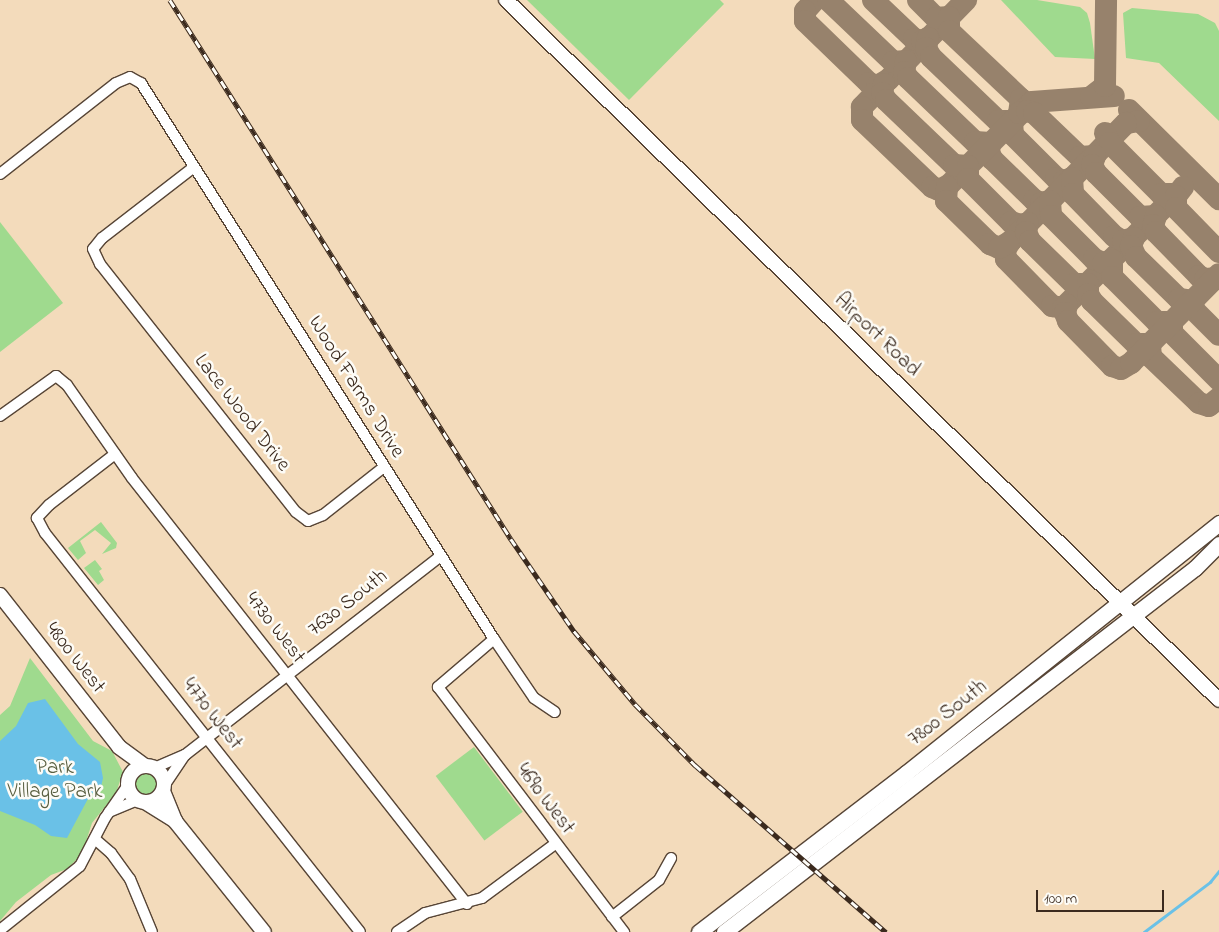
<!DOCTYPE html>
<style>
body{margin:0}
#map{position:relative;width:1219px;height:932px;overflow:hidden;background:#f3dbbb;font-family:"Indie Flower",sans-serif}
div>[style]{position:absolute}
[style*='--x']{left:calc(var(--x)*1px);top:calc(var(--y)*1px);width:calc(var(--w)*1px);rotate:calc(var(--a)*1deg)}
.green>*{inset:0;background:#9fda8e;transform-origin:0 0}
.round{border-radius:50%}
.water>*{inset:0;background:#6ac1e7}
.stream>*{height:2.5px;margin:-1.25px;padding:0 1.25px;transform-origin:1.25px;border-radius:1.25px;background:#6ac1e7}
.taxiway>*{height:22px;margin:-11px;padding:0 11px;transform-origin:11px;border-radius:11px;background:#97826c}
.roads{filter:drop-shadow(1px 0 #574536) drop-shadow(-1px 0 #574536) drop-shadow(0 1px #574536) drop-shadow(0 -1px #574536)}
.street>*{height:10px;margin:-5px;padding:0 5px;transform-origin:5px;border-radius:5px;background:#fff}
.secondary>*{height:14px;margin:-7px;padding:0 7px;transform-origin:7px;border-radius:7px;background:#fff}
.secondary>.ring{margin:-7px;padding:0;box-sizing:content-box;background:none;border:14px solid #fff;border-radius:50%}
.primary>*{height:15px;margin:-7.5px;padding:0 7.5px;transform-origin:7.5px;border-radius:7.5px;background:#fff}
.rail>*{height:4.5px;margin-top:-2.25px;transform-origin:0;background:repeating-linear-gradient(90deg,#fdfcf7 0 8px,#3b2a1e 0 16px);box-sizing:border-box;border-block:1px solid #3b2a1e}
span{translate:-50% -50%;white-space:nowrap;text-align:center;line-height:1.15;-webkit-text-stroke:5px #fdfcf7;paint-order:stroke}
.street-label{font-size:21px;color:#3b2a1e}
.park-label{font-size:21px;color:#595f40}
.scale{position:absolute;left:1036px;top:890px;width:128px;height:22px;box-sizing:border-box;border:2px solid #3b2a1e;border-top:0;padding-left:6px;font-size:15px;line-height:18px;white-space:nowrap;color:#3b2a1e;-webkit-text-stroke:4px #fdfcf7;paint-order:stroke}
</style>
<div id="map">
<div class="green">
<div style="clip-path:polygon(527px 0,720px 0,724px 4px,629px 100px)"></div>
<div style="clip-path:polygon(1001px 0,1037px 0,1080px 7px,1087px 13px,1090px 23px,1095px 59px,1055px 57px)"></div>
<div style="clip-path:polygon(1132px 8px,1198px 14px,1215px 23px,1219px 31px,1219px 121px,1159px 63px,1126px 58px,1123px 13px)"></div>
<div style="clip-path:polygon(0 222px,63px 303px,0 352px)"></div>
<div style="clip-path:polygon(101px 522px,117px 543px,116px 548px,102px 554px,111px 543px,95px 530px,80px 541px,86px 553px,78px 560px,68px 548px)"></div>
<div style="clip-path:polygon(95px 560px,102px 569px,99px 571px,104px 580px,98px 585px,84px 568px)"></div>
<div style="clip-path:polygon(30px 658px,93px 741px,112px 751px,123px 772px,116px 793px,92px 823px,82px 854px,67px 869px,51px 875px,16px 902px,0 921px,0 715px,10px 706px)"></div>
<div style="left:474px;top:747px;width:81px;height:48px;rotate:53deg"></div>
<div class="round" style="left:135px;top:773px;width:22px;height:22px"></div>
</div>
<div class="water">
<div style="clip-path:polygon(45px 699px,78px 744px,100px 762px,103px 778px,101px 787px,90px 795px,67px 838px,51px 836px,35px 825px,0 811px,0 741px,16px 726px,28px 703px)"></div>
</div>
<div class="stream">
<div style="--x:1144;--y:932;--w:83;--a:-37.1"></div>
<div style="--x:1210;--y:882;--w:14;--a:-51"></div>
</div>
<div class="taxiway">
<div style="--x:815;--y:0;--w:15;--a:132"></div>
<div style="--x:805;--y:11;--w:10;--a:90"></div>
<div style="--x:805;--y:21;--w:89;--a:44.1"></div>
<div style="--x:869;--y:83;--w:9;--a:21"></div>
<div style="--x:877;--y:86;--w:13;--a:-29"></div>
<div style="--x:888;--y:80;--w:112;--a:-45.7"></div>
<div style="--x:828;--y:0;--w:90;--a:43.6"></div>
<div style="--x:893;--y:62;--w:13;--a:-4"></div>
<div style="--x:873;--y:0;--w:57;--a:43.6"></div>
<div style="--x:914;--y:39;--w:8;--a:14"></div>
<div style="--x:922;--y:41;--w:7;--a:-27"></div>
<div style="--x:918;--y:0;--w:25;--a:45"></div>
<div style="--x:936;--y:18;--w:13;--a:-4"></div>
<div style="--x:949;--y:17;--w:14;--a:90"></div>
<div style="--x:949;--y:31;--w:99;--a:43.4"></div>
<div style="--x:1021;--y:99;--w:14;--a:98"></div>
<div style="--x:928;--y:38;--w:10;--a:101"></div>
<div style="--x:926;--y:48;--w:10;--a:61"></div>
<div style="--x:931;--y:57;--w:93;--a:43.7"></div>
<div style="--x:998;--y:121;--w:14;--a:0"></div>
<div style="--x:1012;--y:121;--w:14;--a:86"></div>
<div style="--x:1013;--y:135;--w:61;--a:45"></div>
<div style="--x:1056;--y:178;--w:9;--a:21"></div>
<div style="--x:1064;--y:181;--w:9;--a:-21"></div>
<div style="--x:906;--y:61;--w:11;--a:100"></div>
<div style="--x:904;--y:72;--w:7;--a:56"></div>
<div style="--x:908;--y:78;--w:93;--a:43.7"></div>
<div style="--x:975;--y:142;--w:15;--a:4"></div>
<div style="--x:990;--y:143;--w:9;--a:96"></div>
<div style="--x:989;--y:152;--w:8;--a:67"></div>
<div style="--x:992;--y:159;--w:59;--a:44.3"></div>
<div style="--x:1034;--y:200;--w:8;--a:23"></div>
<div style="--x:1041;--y:203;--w:9;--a:-13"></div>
<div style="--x:884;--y:84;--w:32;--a:134"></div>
<div style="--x:862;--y:107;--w:13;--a:90"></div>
<div style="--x:862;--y:120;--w:97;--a:43.7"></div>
<div style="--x:932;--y:187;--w:8;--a:23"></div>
<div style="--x:939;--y:190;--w:11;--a:-27"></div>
<div style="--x:949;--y:185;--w:117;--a:-45"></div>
<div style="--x:1032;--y:102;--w:82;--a:-4.2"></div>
<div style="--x:884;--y:84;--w:9;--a:103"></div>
<div style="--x:882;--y:93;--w:8;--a:60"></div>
<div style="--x:886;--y:100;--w:94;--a:43.7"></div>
<div style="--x:954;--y:165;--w:14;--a:4"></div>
<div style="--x:968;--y:166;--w:13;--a:90"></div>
<div style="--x:968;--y:179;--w:61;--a:45"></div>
<div style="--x:1011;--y:222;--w:9;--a:18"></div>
<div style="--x:1020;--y:225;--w:8;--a:-14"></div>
<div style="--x:1091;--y:97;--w:18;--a:-38"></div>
<div style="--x:1105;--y:86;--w:86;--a:-89.3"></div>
<div style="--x:1129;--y:110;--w:127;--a:44.7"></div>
<div style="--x:1019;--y:113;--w:8;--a:-14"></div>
<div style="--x:1027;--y:111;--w:7;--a:16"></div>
<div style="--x:1034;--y:113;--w:64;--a:43.7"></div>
<div style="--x:1080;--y:157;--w:15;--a:-4"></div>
<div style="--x:1139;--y:121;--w:13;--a:171"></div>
<div style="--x:1126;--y:123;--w:166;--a:134.3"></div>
<div style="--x:1010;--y:242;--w:9;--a:122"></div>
<div style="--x:1005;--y:250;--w:9;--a:84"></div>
<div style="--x:1006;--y:259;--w:66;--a:45.6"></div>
<div style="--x:1052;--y:306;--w:11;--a:10"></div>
<div style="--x:1063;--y:308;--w:161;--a:-45"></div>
<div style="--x:1105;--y:133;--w:11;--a:63"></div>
<div style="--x:1110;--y:143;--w:72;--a:45"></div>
<div style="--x:1161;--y:194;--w:16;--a:0"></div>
<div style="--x:1095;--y:156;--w:9;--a:108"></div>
<div style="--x:1092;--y:165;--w:9;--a:63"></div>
<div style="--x:1096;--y:173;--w:62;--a:45"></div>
<div style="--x:1140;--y:217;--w:16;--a:-4"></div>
<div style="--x:1072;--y:178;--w:16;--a:86"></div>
<div style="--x:1073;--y:194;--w:59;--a:45.7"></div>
<div style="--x:1114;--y:236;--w:10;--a:29"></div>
<div style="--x:1123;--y:241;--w:11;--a:-15"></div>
<div style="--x:947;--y:187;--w:14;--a:94"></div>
<div style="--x:946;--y:201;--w:62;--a:44.3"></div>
<div style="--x:990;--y:244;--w:10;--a:24"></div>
<div style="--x:999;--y:248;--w:13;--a:-29"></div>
<div style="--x:1183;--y:187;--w:11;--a:128"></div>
<div style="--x:1176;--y:196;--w:12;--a:90"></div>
<div style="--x:1176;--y:208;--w:62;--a:45.7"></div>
<div style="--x:1050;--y:201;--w:15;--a:86"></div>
<div style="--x:1051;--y:216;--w:61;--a:45"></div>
<div style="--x:1094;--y:259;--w:10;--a:24"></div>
<div style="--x:1103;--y:263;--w:9;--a:-18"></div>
<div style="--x:1156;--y:216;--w:9;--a:108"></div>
<div style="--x:1153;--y:225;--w:8;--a:67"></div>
<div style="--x:1156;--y:232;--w:62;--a:45.7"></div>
<div style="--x:1199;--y:276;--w:7;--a:27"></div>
<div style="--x:1205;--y:279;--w:14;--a:-4"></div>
<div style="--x:1028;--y:223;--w:9;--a:103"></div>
<div style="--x:1026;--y:232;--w:10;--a:66"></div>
<div style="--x:1030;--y:241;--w:62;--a:44.3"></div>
<div style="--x:1074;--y:284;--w:14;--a:0"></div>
<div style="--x:1088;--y:284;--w:10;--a:90"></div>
<div style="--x:1088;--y:294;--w:8;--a:60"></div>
<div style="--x:1092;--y:301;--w:62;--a:44.3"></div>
<div style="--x:1136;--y:344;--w:14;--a:0"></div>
<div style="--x:1150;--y:344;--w:13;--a:86"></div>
<div style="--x:1151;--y:357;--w:66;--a:43.8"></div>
<div style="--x:1199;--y:403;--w:10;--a:17"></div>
<div style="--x:1209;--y:406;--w:13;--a:-39"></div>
<div style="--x:1134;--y:238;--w:9;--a:111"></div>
<div style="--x:1131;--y:246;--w:12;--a:66"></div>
<div style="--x:1136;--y:257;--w:60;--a:44.3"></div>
<div style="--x:1179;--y:299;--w:14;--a:8"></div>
<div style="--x:1193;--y:301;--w:9;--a:84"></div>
<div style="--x:1194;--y:310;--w:35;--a:45"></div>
<div style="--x:1112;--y:260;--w:17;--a:90"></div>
<div style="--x:1112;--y:277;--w:64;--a:45"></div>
<div style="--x:1157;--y:322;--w:15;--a:0"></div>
<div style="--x:1172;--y:322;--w:11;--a:90"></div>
<div style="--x:1172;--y:333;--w:66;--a:45"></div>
<div style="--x:1067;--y:305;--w:8;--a:104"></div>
<div style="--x:1065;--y:313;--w:9;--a:69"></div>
<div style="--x:1068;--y:321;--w:63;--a:45.6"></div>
<div style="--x:1112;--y:366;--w:9;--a:18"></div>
<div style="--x:1121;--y:369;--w:12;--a:-31"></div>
<div style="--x:1131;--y:363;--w:125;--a:-45.3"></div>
</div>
<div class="roads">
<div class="street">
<div style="--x:194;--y:167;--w:116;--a:142.3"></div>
<div style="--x:102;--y:238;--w:14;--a:129"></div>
<div style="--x:93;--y:249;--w:17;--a:65"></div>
<div style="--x:100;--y:264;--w:316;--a:51.7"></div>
<div style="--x:296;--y:512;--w:15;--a:37"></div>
<div style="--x:308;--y:521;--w:16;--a:-22"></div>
<div style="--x:323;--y:515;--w:78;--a:-38.2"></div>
<div style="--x:0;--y:174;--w:147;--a:-38.1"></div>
<div style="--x:116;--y:83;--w:15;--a:-23"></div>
<div style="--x:130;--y:77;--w:13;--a:29"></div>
<div style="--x:141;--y:83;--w:659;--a:57.59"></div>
<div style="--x:494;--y:639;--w:71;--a:55.9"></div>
<div style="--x:534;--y:698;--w:25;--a:34"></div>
<div style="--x:0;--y:416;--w:69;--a:-35.5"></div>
<div style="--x:56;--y:376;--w:14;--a:39"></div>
<div style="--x:67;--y:385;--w:113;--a:55"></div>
<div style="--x:132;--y:478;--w:542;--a:51.82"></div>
<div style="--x:115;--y:454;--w:83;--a:142.3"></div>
<div style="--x:49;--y:505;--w:18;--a:133"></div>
<div style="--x:37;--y:518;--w:17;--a:62"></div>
<div style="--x:45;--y:533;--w:508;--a:51.71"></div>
<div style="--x:494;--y:639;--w:74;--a:139.4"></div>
<div style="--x:438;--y:687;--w:308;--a:52.8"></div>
<div style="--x:154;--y:768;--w:34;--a:-23"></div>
<div style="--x:185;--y:755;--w:324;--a:-37.9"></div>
<div style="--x:164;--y:786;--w:37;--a:-56"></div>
<div style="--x:109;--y:812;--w:30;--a:-23"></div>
<div style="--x:96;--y:840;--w:20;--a:41"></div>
<div style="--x:111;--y:853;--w:32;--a:54"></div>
<div style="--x:130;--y:879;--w:57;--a:67.5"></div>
<div style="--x:612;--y:917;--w:60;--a:-38.2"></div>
<div style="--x:659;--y:880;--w:25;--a:-61"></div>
<div style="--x:0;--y:930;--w:102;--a:-38.7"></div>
<div style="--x:80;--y:866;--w:54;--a:-62.5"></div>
<div style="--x:105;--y:818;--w:40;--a:-55.1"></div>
<div style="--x:397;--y:932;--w:34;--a:-34"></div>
<div style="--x:425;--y:913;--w:59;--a:-14.7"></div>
<div style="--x:482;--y:898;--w:91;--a:-36.5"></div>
</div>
<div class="secondary">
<div style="--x:506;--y:0;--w:999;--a:44.47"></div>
<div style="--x:0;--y:595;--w:193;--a:51.9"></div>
<div style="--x:119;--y:747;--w:32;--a:36"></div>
<div class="ring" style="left:128px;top:766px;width:22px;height:22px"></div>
<div style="--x:163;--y:791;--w:32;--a:68"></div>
<div style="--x:145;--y:802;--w:36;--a:32"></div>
<div style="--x:175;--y:821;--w:142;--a:51.3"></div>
</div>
<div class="primary">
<div style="--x:699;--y:932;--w:261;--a:-37.5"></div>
<div style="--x:906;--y:773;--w:401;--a:-38.6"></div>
<div style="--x:724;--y:932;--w:595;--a:-37.7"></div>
<div style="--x:1195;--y:568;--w:34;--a:-45"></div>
</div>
</div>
<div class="rail">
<div style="--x:170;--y:0;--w:638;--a:57.68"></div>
<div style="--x:511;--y:539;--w:112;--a:55.6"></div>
<div style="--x:574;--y:631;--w:95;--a:50.1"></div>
<div style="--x:635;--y:704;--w:86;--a:45.5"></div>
<div style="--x:695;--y:765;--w:254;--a:41.2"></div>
</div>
<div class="street-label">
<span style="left:877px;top:335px;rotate:44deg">Airport Road</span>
<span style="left:356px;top:387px;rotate:58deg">Wood Farms Drive</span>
<span style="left:242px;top:413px;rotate:52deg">Lace Wood Drive</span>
<span style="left:348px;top:603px;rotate:-38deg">7630 South</span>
<span style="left:275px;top:628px;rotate:52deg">4730 West</span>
<span style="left:75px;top:658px;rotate:52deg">4800 West</span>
<span style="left:948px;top:713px;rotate:-38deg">7800 South</span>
<span style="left:212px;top:714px;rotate:52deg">4770 West</span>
<span style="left:545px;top:799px;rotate:53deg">4690 West</span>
</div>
<div class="park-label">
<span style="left:55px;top:780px">Park<br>Village Park</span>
</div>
<div class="scale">100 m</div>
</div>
